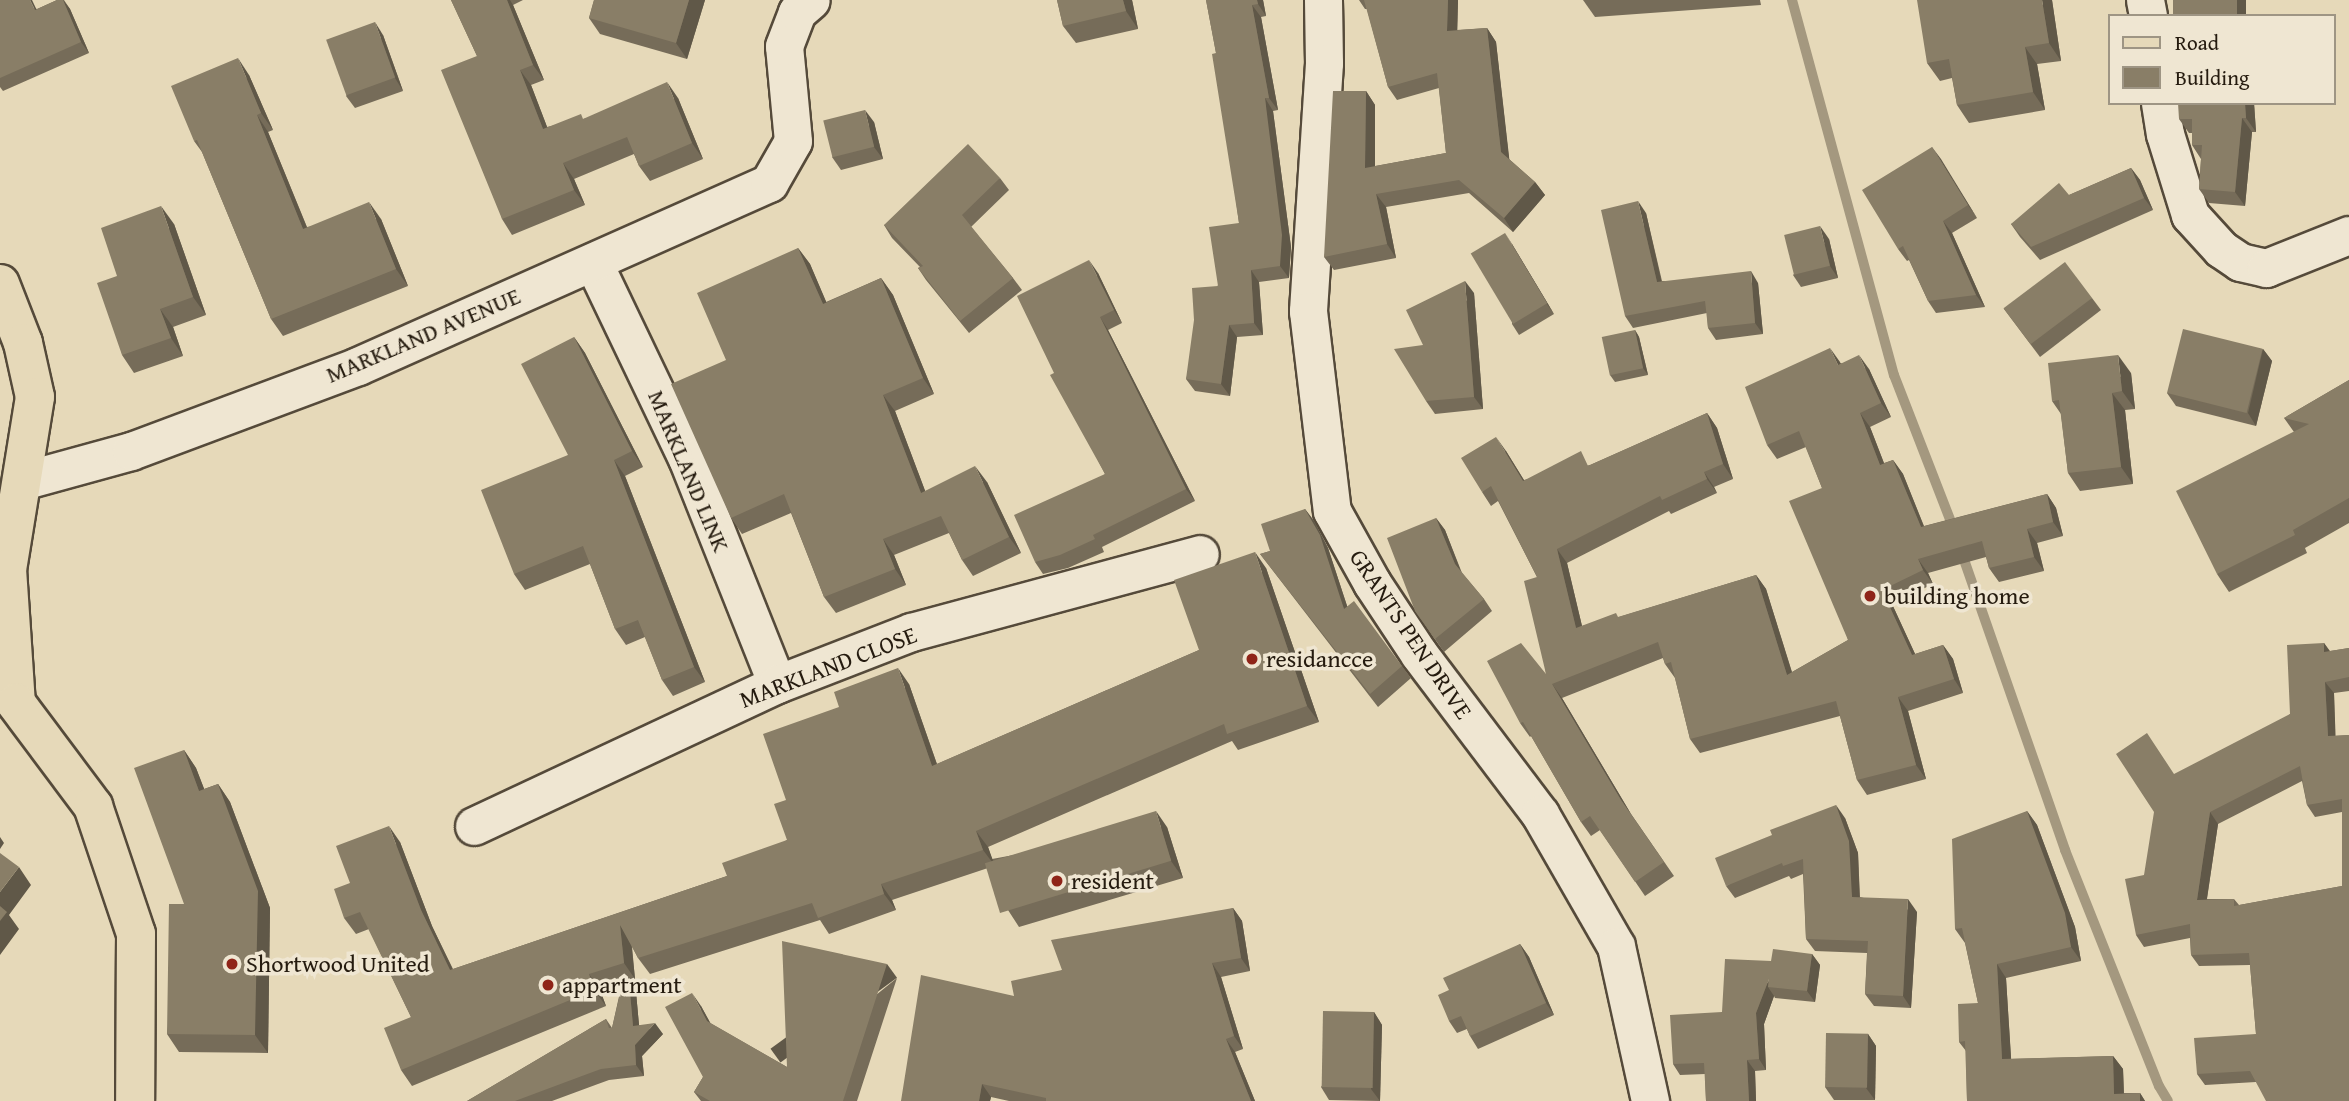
<!DOCTYPE html>
<style>
body{margin:0}
#map{position:relative;width:2349px;height:1101px;overflow:hidden;background:#e6d9b9;font-family:"Gentium Book Plus",serif}
div>[style]{position:absolute}
[style*='--x']{left:calc(var(--x)*1px);top:calc(var(--y)*1px);width:calc(var(--w)*1px);rotate:calc(var(--a)*1deg)}
.stream>*{height:10px;margin:-5px;padding:0 5px;transform-origin:5px;border-radius:5px;background:#a4987f}
.roads{filter:drop-shadow(2px 0 #554a3a) drop-shadow(-2px 0 #554a3a) drop-shadow(0 2px #554a3a) drop-shadow(0 -2px #554a3a)}
.minor>*{height:37px;margin:-18.5px;padding:0 18.5px;transform-origin:18.5px;border-radius:18.5px;background:#efe6d2}
.major>*{height:38px;margin:-19px;padding:0 19px;transform-origin:19px;border-radius:19px;background:#e6d9b9}
.wall>*{inset:0;background:#766c59}
.shaded-wall>*{inset:0;background:#605848;transform-origin:0 0}
.building>*{inset:0;background:#897e67;transform-origin:0 0}
.dots>*{width:19px;height:19px;translate:-50% -50%;box-sizing:border-box;border:4px solid #efe6d2;border-radius:50%}
span{translate:-50% -50%;white-space:nowrap;text-align:center;line-height:1.15;-webkit-text-stroke:7px #efe6d2;paint-order:stroke}
.street-label{font-size:24px;color:#251b0f}
.poi-label{font-size:24px;color:#251b0f}
.left{translate:0 -50%;text-align:left}
.legend{position:absolute;left:2108px;top:14px;width:228px;height:91px;box-sizing:border-box;background:#efe6d2;border:2px solid #9e9584;margin:0;padding:9px 12px;list-style:none;font-size:21px;color:#251b0f}
.legend li{display:flex;align-items:center;gap:14px;height:35px}
.legend b{width:35px;border:2px solid #9e9584}
</style>
<div id="map">
<div class="stream">
<div style="--x:1792;--y:0;--w:389;--a:74.8"></div>
<div style="--x:1894;--y:375;--w:168;--a:68.8"></div>
<div style="--x:1961;--y:551;--w:317;--a:70.8"></div>
<div style="--x:2065;--y:850;--w:254;--a:68.3"></div>
<div style="--x:2159;--y:1086;--w:17;--a:59"></div>
</div>
<div class="roads">
<div class="minor">
<div style="--x:1323;--y:0;--w:63;--a:89.1"></div>
<div style="--x:1324;--y:63;--w:249;--a:93.7"></div>
<div style="--x:1308;--y:311;--w:201;--a:83.2"></div>
<div style="--x:1332;--y:511;--w:82;--a:60.9"></div>
<div style="--x:1372;--y:583;--w:85;--a:56.5"></div>
<div style="--x:1419;--y:654;--w:201;--a:52.9"></div>
<div style="--x:1540;--y:814;--w:152;--a:60.1"></div>
<div style="--x:1616;--y:946;--w:159;--a:77.6"></div>
<div style="--x:2145;--y:0;--w:16;--a:79"></div>
<div style="--x:2160;--y:103;--w:31;--a:81"></div>
<div style="--x:2165;--y:134;--w:85;--a:72.8"></div>
<div style="--x:2190;--y:215;--w:46;--a:47.6"></div>
<div style="--x:2221;--y:249;--w:23;--a:34"></div>
<div style="--x:2240;--y:262;--w:27;--a:13"></div>
<div style="--x:2266;--y:268;--w:89;--a:-21.7"></div>
<div style="--x:593;--y:262;--w:217;--a:64.4"></div>
<div style="--x:687;--y:458;--w:243;--a:68.3"></div>
<div style="--x:22;--y:481;--w:113;--a:-15.4"></div>
<div style="--x:131;--y:451;--w:242;--a:-20.5"></div>
<div style="--x:358;--y:366;--w:450;--a:-24"></div>
<div style="--x:769;--y:183;--w:48;--a:-60.3"></div>
<div style="--x:793;--y:141;--w:95;--a:-95.4"></div>
<div style="--x:784;--y:46;--w:36;--a:-69"></div>
<div style="--x:797;--y:12;--w:18;--a:-41"></div>
<div style="--x:474;--y:826;--w:335;--a:-25.1"></div>
<div style="--x:777;--y:684;--w:144;--a:-21.2"></div>
<div style="--x:911;--y:632;--w:299;--a:-15.1"></div>
</div>
<div class="major">
<div style="--x:0;--y:284;--w:63;--a:68.7"></div>
<div style="--x:23;--y:343;--w:55;--a:77.5"></div>
<div style="--x:35;--y:397;--w:174;--a:99.2"></div>
<div style="--x:7;--y:569;--w:134;--a:86.2"></div>
<div style="--x:16;--y:703;--w:129;--a:53.2"></div>
<div style="--x:93;--y:806;--w:135;--a:71.4"></div>
<div style="--x:136;--y:934;--w:167;--a:90.3"></div>
</div>
</div>
<div class="wall">
<div style="clip-path:polygon(0 0,37px 9px,57px 0,64px 0,70px 9px,89px 53px,3px 91px,0 87px)"></div>
<div style="clip-path:polygon(451px 0,523px 0,513px 5px,544px 80px,531px 85px,547px 127px,678px 98px,703px 159px,650px 181px,639px 166px,634px 154px,574px 179px,585px 205px,512px 235px,502px 219px,477px 56px)"></div>
<div style="clip-path:polygon(594px 0,705px 0,687px 59px,600px 34px,589px 18px)"></div>
<div style="clip-path:polygon(1057px 0,1132px 0,1138px 29px,1076px 43px,1063px 26px)"></div>
<div style="clip-path:polygon(1206px 0,1263px 0,1266px 16px,1261px 17px,1278px 110px,1273px 111px,1291px 247px,1289px 278px,1259px 282px,1263px 335px,1237px 337px,1230px 396px,1195px 391px,1186px 379px,1239px 223px,1216px 53px)"></div>
<div style="clip-path:polygon(1359px 0,1458px 0,1457px 30px,1487px 28px,1496px 42px,1509px 159px,1535px 182px,1545px 195px,1513px 232px,1469px 193px,1386px 207px,1396px 258px,1334px 270px,1324px 257px,1366px 91px,1375px 105px,1375px 166px,1446px 153px,1439px 88px,1397px 100px,1388px 87px,1367px 9px,1365px 9px)"></div>
<div style="clip-path:polygon(1583px 0,1760px 0,1761px 5px,1595px 17px)"></div>
<div style="clip-path:polygon(2052px 0,2061px 61px,2037px 64px,2045px 110px,1969px 123px,1957px 105px,1952px 78px,1940px 81px,1927px 63px)"></div>
<div style="clip-path:polygon(383px 35px,403px 91px,355px 108px,346px 96px)"></div>
<div style="clip-path:polygon(249px 75px,273px 130px,268px 132px,307px 227px,381px 219px,408px 286px,283px 336px,271px 319px,202px 152px,194px 141px)"></div>
<div style="clip-path:polygon(2254px 103px,2256px 132px,2252px 132px,2245px 206px,2209px 203px,2199px 189px,2201px 159px,2192px 145px,2192px 133px,2189px 133px,2179px 119px)"></div>
<div style="clip-path:polygon(874px 122px,883px 159px,841px 170px,832px 157px)"></div>
<div style="clip-path:polygon(1932px 147px,1977px 218px,1952px 233px,1985px 307px,1936px 313px,1928px 301px,1909px 260px,1907px 261px,1898px 249px)"></div>
<div style="clip-path:polygon(2131px 168px,2140px 180px,2153px 210px,2040px 260px,2020px 237px,2011px 224px,2069px 195px)"></div>
<div style="clip-path:polygon(1000px 178px,1009px 190px,971px 227px,1013px 278px,1022px 290px,969px 333px,926px 280px,918px 268px,920px 267px,892px 238px,884px 225px)"></div>
<div style="clip-path:polygon(1646px 213px,1662px 281px,1758px 283px,1763px 334px,1716px 340px,1708px 328px,1707px 313px,1633px 328px,1625px 316px)"></div>
<div style="clip-path:polygon(174px 224px,206px 315px,173px 327px,183px 356px,134px 373px,122px 355px,117px 276px)"></div>
<div style="clip-path:polygon(1829px 239px,1838px 278px,1801px 287px,1793px 275px)"></div>
<div style="clip-path:polygon(1512px 244px,1554px 314px,1519px 335px,1512px 324px)"></div>
<div style="clip-path:polygon(798px 248px,810px 264px,826px 302px,881px 278px,893px 295px,934px 394px,895px 411px,925px 491px,987px 482px,1021px 553px,973px 576px,962px 560px,949px 533px,894px 555px,906px 585px,836px 613px,824px 597px,791px 513px,742px 534px,731px 518px,726px 360px)"></div>
<div style="clip-path:polygon(1098px 273px,1122px 323px,1108px 330px,1195px 501px,1102px 547px,1104px 552px,1068px 568px,1043px 574px,1035px 562px,1105px 474px,1054px 373px)"></div>
<div style="clip-path:polygon(1474px 293px,1483px 409px,1435px 414px,1426px 401px,1423px 345px)"></div>
<div style="clip-path:polygon(2092px 298px,2101px 310px,2040px 357px,2004px 309px)"></div>
<div style="clip-path:polygon(1635px 330px,1639px 337px,1648px 375px,1615px 382px,1610px 375px)"></div>
<div style="clip-path:polygon(574px 337px,585px 353px,643px 467px,625px 476px,705px 682px,673px 696px,662px 680px,645px 637px,626px 645px,615px 629px,590px 564px,525px 590px,514px 574px,568px 455px)"></div>
<div style="clip-path:polygon(2263px 349px,2272px 361px,2256px 426px,2176px 406px,2167px 393px)"></div>
<div style="clip-path:polygon(1840px 363px,1869px 369px,1891px 417px,1870px 427px,1884px 463px,1893px 460px,1903px 474px,1924px 526px,2047px 494px,2056px 508px,2063px 536px,2037px 543px,2044px 571px,1999px 582px,1989px 568px,1986px 557px,1928px 573px,1933px 584px,1892px 604px,1915px 654px,1943px 645px,1953px 659px,1963px 693px,1908px 711px,1926px 779px,1867px 795px,1857px 780px,1840px 716px,1700px 753px,1690px 739px,1675px 678px,1665px 664px,1663px 658px,1562px 698px,1631px 814px,1674px 876px,1645px 896px,1600px 830px,1591px 836px,1581px 822px,1531px 736px,1530px 737px,1520px 723px,1546px 674px,1537px 577px,1498px 501px,1491px 506px,1482px 492px,1506px 451px,1524px 480px,1590px 465px,1707px 413px,1717px 428px,1733px 479px,1714px 487px,1717px 493px,1671px 514px,1669px 511px,1567px 563px,1582px 626px,1619px 617px,1756px 575px,1766px 589px,1792px 672px,1848px 640px,1822px 488px,1806px 447px,1777px 459px,1767px 445px)"></div>
<div style="clip-path:polygon(2131px 373px,2135px 409px,2125px 410px,2133px 484px,2080px 491px,2068px 473px,2061px 414px,2052px 401px)"></div>
<div style="clip-path:polygon(2349px 380px,2349px 523px,2305px 548px,2307px 553px,2229px 592px,2217px 574px,2294px 432px,2284px 418px)"></div>
<div style="clip-path:polygon(1305px 509px,1314px 521px,1328px 548px,1347px 606px,1402px 666px,1411px 678px,1378px 707px,1260px 554px,1270px 551px)"></div>
<div style="clip-path:polygon(1436px 518px,1445px 530px,1462px 573px,1484px 599px,1492px 611px,1444px 652px,1415px 611px)"></div>
<div style="clip-path:polygon(1266px 568px,1319px 722px,1238px 750px,1232px 741px,988px 847px,992px 859px,1167px 827px,1183px 878px,1019px 927px,1008px 910px,988px 868px,892px 900px,896px 910px,829px 934px,820px 920px,650px 974px,638px 958px,632px 946px,635px 979px,628px 981px,636px 992px,639px 1025px,663px 1034px,642px 1056px,644px 1076px,609px 1080px,552px 1101px,467px 1101px,606px 1019px,612px 1028px,622px 983px,600px 990px,606px 1006px,412px 1086px,401px 1070px,411px 1017px,369px 929px,356px 934px,344px 918px,350px 883px,400px 842px,432px 926px,453px 969px,727px 876px,787px 840px,786px 800px,909px 684px,937px 764px,1199px 650px)"></div>
<div style="clip-path:polygon(evenodd,2324px 643px,2330px 651px,2349px 648px,2349px 691px,2334px 693px,2335px 736px,2349px 735px,2349px 1101px,2256px 1082px,2205px 1085px,2197px 1074px,2256px 1034px,2250px 965px,2199px 966px,2191px 955px,2190px 938px,2144px 947px,2136px 935px,2144px 875px,2290px 714px,2324px 643px,2302px 781px,2307px 805px,2315px 817px,2342px 812px,2342px 886px,2239px 905px,2234px 899px,2207px 899px,2218px 824px,2302px 781px)"></div>
<div style="clip-path:polygon(184px 750px,196px 768px,204px 789px,218px 784px,230px 802px,270px 908px,268px 1053px,179px 1052px,167px 1034px,184px 904px)"></div>
<div style="clip-path:polygon(2027px 811px,2037px 825px,2075px 927px,2081px 961px,2006px 978px,2011px 1059px,2113px 1056px,2123px 1069px,2124px 1093px,2140px 1093px,2145px 1101px,1967px 1101px,1966px 1051px,1959px 1042px,1978px 1003px,1965px 943px,1955px 929px)"></div>
<div style="clip-path:polygon(1845px 818px,1858px 853px,1860px 897px,1917px 912px,1911px 1008px,1874px 1006px,1865px 994px,1867px 953px,1815px 951px,1806px 939px,1803px 874px,1791px 879px,1789px 876px,1735px 898px,1726px 886px)"></div>
<div style="clip-path:polygon(1233px 908px,1242px 921px,1250px 971px,1221px 977px,1243px 1049px,1235px 1052px,1255px 1101px,1009px 1101px,991px 1097px,990px 1101px,901px 1101px,1062px 970px)"></div>
<div style="clip-path:polygon(1520px 944px,1529px 957px,1554px 1015px,1478px 1049px,1470px 1036px,1467px 1029px,1457px 1033px,1449px 1021px,1449px 990px)"></div>
<div style="clip-path:polygon(1812px 954px,1820px 965px,1815px 1002px,1775px 998px,1774px 996px,1764px 1024px,1766px 1070px,1755px 1071px,1756px 1101px,1706px 1101px,1705px 1074px,1680px 1075px,1673px 1064px,1722px 1012px)"></div>
<div style="clip-path:polygon(897px 978px,857px 1101px,701px 1101px,694px 1092px,703px 1077px,701px 1006px,710px 1023px,787px 1067px)"></div>
<div style="clip-path:polygon(1374px 1012px,1382px 1025px,1380px 1101px,1329px 1100px,1321px 1087px)"></div>
<div style="clip-path:polygon(1868px 1034px,1876px 1046px,1875px 1100px,1834px 1100px,1825px 1087px)"></div>
</div>
<div class="shaded-wall">
<div style="clip-path:polygon(30px 0,32px 0,42px 21px,35px 10px)"></div>
<div style="clip-path:polygon(63px 0,70px 9px,89px 53px,81px 42px)"></div>
<div style="clip-path:polygon(507px 0,510px 0,513px 5px,544px 80px,533px 65px)"></div>
<div style="clip-path:polygon(689px 0,705px 0,687px 59px,676px 43px)"></div>
<div style="clip-path:polygon(1123px 0,1132px 0,1138px 29px,1126px 11px)"></div>
<div style="clip-path:polygon(1257px 0,1263px 0,1266px 16px,1258px 4px)"></div>
<div style="clip-path:polygon(1448px 0,1458px 0,1457px 45px,1447px 31px)"></div>
<div style="clip-path:polygon(2042px 0,2052px 0,2061px 61px,2049px 43px)"></div>
<div style="left:2237px;top:0;width:9px;height:16px"></div>
<div style="clip-path:polygon(1252px 5px,1261px 17px,1278px 110px,1269px 98px)"></div>
<div style="clip-path:polygon(375px 22px,383px 35px,403px 91px,395px 78px)"></div>
<div style="clip-path:polygon(1487px 28px,1496px 42px,1510px 165px,1501px 152px)"></div>
<div style="clip-path:polygon(2025px 47px,2037px 64px,2045px 110px,2033px 92px)"></div>
<div style="clip-path:polygon(238px 58px,249px 75px,273px 130px,261px 113px)"></div>
<div style="clip-path:polygon(520px 70px,531px 85px,554px 145px,543px 129px)"></div>
<div style="clip-path:polygon(667px 82px,678px 98px,703px 159px,692px 143px)"></div>
<div style="clip-path:polygon(1366px 91px,1375px 105px,1375px 181px,1365px 168px)"></div>
<div style="clip-path:polygon(1265px 98px,1273px 111px,1291px 247px,1289px 278px,1280px 266px)"></div>
<div style="clip-path:polygon(2245px 103px,2254px 103px,2256px 132px,2246px 118px)"></div>
<div style="clip-path:polygon(865px 110px,874px 122px,883px 159px,874px 147px)"></div>
<div style="clip-path:polygon(257px 115px,268px 132px,314px 245px,303px 229px)"></div>
<div style="clip-path:polygon(2242px 118px,2252px 132px,2245px 206px,2235px 192px)"></div>
<div style="clip-path:polygon(1932px 147px,1941px 159px,1977px 218px,1968px 205px)"></div>
<div style="clip-path:polygon(563px 163px,574px 179px,585px 205px,574px 190px)"></div>
<div style="clip-path:polygon(2131px 168px,2140px 180px,2153px 210px,2144px 198px)"></div>
<div style="clip-path:polygon(1535px 182px,1545px 195px,1513px 232px,1504px 218px)"></div>
<div style="clip-path:polygon(1376px 194px,1386px 207px,1396px 258px,1387px 244px)"></div>
<div style="clip-path:polygon(1638px 201px,1646px 213px,1664px 293px,1657px 282px)"></div>
<div style="clip-path:polygon(369px 202px,381px 219px,408px 286px,396px 269px)"></div>
<div style="clip-path:polygon(161px 206px,174px 224px,206px 315px,193px 297px)"></div>
<div style="clip-path:polygon(1943px 221px,1952px 233px,1985px 307px,1976px 295px)"></div>
<div style="clip-path:polygon(1820px 226px,1829px 239px,1838px 278px,1830px 266px)"></div>
<div style="clip-path:polygon(1505px 233px,1512px 244px,1554px 314px,1547px 304px)"></div>
<div style="clip-path:polygon(798px 248px,810px 264px,834px 320px,823px 304px)"></div>
<div style="clip-path:polygon(1089px 260px,1098px 273px,1122px 323px,1114px 310px)"></div>
<div style="clip-path:polygon(1251px 270px,1259px 282px,1263px 335px,1254px 323px)"></div>
<div style="clip-path:polygon(1751px 271px,1758px 283px,1763px 334px,1755px 323px)"></div>
<div style="clip-path:polygon(881px 278px,893px 295px,934px 394px,923px 378px)"></div>
<div style="clip-path:polygon(1465px 281px,1474px 293px,1483px 409px,1474px 397px)"></div>
<div style="clip-path:polygon(160px 309px,173px 327px,183px 356px,171px 338px)"></div>
<div style="clip-path:polygon(1100px 317px,1108px 330px,1195px 501px,1186px 489px)"></div>
<div style="clip-path:polygon(1229px 325px,1237px 337px,1230px 396px,1221px 384px)"></div>
<div style="clip-path:polygon(1635px 330px,1639px 337px,1648px 375px,1643px 368px)"></div>
<div style="clip-path:polygon(574px 337px,585px 353px,643px 467px,632px 451px)"></div>
<div style="clip-path:polygon(1830px 348px,1840px 362px,1847px 379px,1838px 365px)"></div>
<div style="clip-path:polygon(2263px 349px,2272px 361px,2256px 426px,2248px 413px)"></div>
<div style="clip-path:polygon(1859px 355px,1869px 369px,1891px 417px,1881px 403px)"></div>
<div style="clip-path:polygon(2118px 355px,2131px 373px,2135px 409px,2122px 391px)"></div>
<div style="clip-path:polygon(2112px 393px,2125px 410px,2133px 484px,2121px 467px)"></div>
<div style="clip-path:polygon(883px 395px,895px 411px,932px 509px,921px 493px)"></div>
<div style="clip-path:polygon(1707px 413px,1717px 428px,1733px 479px,1723px 464px)"></div>
<div style="clip-path:polygon(1860px 413px,1870px 427px,1890px 479px,1880px 465px)"></div>
<div style="clip-path:polygon(1496px 437px,1506px 451px,1533px 495px,1523px 481px)"></div>
<div style="clip-path:polygon(614px 460px,625px 476px,705px 682px,694px 667px)"></div>
<div style="clip-path:polygon(1893px 460px,1903px 474px,1930px 542px,1921px 527px)"></div>
<div style="clip-path:polygon(975px 466px,987px 482px,1021px 553px,1009px 537px)"></div>
<div style="clip-path:polygon(1704px 472px,1714px 487px,1717px 493px,1707px 479px)"></div>
<div style="clip-path:polygon(2047px 494px,2056px 508px,2063px 536px,2053px 522px)"></div>
<div style="clip-path:polygon(1305px 509px,1314px 521px,1328px 548px,1352px 621px,1344px 609px)"></div>
<div style="clip-path:polygon(1436px 518px,1445px 530px,1463px 577px,1455px 564px)"></div>
<div style="clip-path:polygon(2027px 529px,2037px 543px,2044px 571px,2034px 557px)"></div>
<div style="clip-path:polygon(883px 539px,894px 555px,906px 585px,895px 569px)"></div>
<div style="clip-path:polygon(1557px 549px,1567px 563px,1586px 643px,1576px 628px)"></div>
<div style="clip-path:polygon(1255px 552px,1266px 568px,1319px 722px,1307px 706px)"></div>
<div style="clip-path:polygon(1918px 559px,1928px 573px,1933px 584px,1923px 570px)"></div>
<div style="clip-path:polygon(1756px 575px,1766px 589px,1797px 689px,1787px 675px)"></div>
<div style="clip-path:polygon(1882px 590px,1892px 604px,1922px 669px,1912px 655px)"></div>
<div style="clip-path:polygon(2324px 643px,2332px 655px,2324px 652px)"></div>
<div style="clip-path:polygon(1943px 645px,1953px 659px,1963px 693px,1954px 679px)"></div>
<div style="clip-path:polygon(898px 668px,909px 684px,943px 782px,932px 766px)"></div>
<div style="clip-path:polygon(2325px 682px,2334px 693px,2336px 748px,2328px 736px)"></div>
<div style="clip-path:polygon(1552px 684px,1562px 698px,1631px 814px,1674px 876px,1621px 800px)"></div>
<div style="clip-path:polygon(1898px 697px,1908px 711px,1926px 779px,1916px 765px)"></div>
<div style="clip-path:polygon(184px 750px,196px 768px,212px 809px,199px 791px)"></div>
<div style="clip-path:polygon(218px 784px,230px 802px,270px 908px,268px 1053px,255px 1035px)"></div>
<div style="clip-path:polygon(1836px 805px,1845px 818px,1858px 853px,1860px 909px,1852px 897px)"></div>
<div style="clip-path:polygon(1156px 811px,1167px 827px,1183px 878px,1171px 861px)"></div>
<div style="clip-path:polygon(2027px 811px,2037px 825px,2075px 927px,2081px 961px,2071px 947px)"></div>
<div style="clip-path:polygon(2210px 812px,2218px 824px,2205px 911px,2197px 900px)"></div>
<div style="clip-path:polygon(389px 826px,400px 842px,432px 926px,461px 987px,450px 970px,421px 910px)"></div>
<div style="clip-path:polygon(976px 831px,988px 847px,995px 866px,983px 850px)"></div>
<div style="clip-path:polygon(0 837px,4px 843px,0 849px)"></div>
<div style="clip-path:polygon(19px 867px,31px 885px,9px 915px,19px 929px,0 955px,0 892px)"></div>
<div style="clip-path:polygon(881px 884px,892px 900px,896px 910px,884px 894px)"></div>
<div style="clip-path:polygon(1908px 899px,1917px 912px,1911px 1008px,1903px 996px)"></div>
<div style="clip-path:polygon(1233px 908px,1242px 921px,1250px 971px,1241px 958px)"></div>
<div style="clip-path:polygon(620px 925px,631px 941px,635px 979px,624px 963px)"></div>
<div style="clip-path:polygon(1520px 944px,1529px 957px,1554px 1015px,1546px 1003px)"></div>
<div style="clip-path:polygon(1812px 954px,1820px 965px,1815px 1002px,1807px 991px)"></div>
<div style="clip-path:polygon(1212px 963px,1221px 977px,1243px 1049px,1234px 1036px)"></div>
<div style="left:887px;top:964px;width:17px;height:144px;rotate:54deg"></div>
<div style="clip-path:polygon(1997px 964px,2006px 978px,2012px 1073px,2002px 1059px)"></div>
<div style="clip-path:polygon(589px 974px,600px 990px,606px 1006px,594px 990px)"></div>
<div style="clip-path:polygon(1769px 979px,1768px 987px,1774px 996px,1764px 1024px,1766px 1070px,1759px 1059px,1756px 1013px)"></div>
<div style="clip-path:polygon(629px 981px,636px 992px,640px 1036px,633px 1026px)"></div>
<div style="clip-path:polygon(692px 993px,701px 1006px,717px 1035px,707px 1021px)"></div>
<div style="clip-path:polygon(1374px 1012px,1382px 1025px,1380px 1101px,1371px 1089px)"></div>
<div style="clip-path:polygon(655px 1023px,663px 1034px,642px 1056px,644px 1076px,636px 1065px,635px 1045px)"></div>
<div style="clip-path:polygon(1868px 1034px,1876px 1046px,1875px 1100px,1866px 1088px)"></div>
<div style="clip-path:polygon(1226px 1039px,1235px 1052px,1255px 1101px,1251px 1101px)"></div>
<div style="clip-path:polygon(2113px 1056px,2123px 1069px,2124px 1101px,2114px 1094px)"></div>
<div style="clip-path:polygon(1747px 1060px,1755px 1071px,1756px 1101px,1749px 1101px)"></div>
<div style="clip-path:polygon(982px 1084px,991px 1097px,990px 1101px,979px 1101px)"></div>
<div style="clip-path:polygon(2140px 1093px,2145px 1101px,2140px 1101px)"></div>
</div>
<div class="building">
<div style="clip-path:polygon(0 0,30px 0,35px 10px,57px 0,63px 0,81px 42px,0 78px)"></div>
<div style="clip-path:polygon(451px 0,507px 0,533px 65px,520px 70px,543px 129px,581px 114px,583px 119px,667px 82px,692px 143px,639px 166px,627px 137px,563px 163px,574px 190px,502px 219px,441px 70px,477px 56px)"></div>
<div style="clip-path:polygon(594px 0,689px 0,676px 43px,589px 18px)"></div>
<div style="clip-path:polygon(1057px 0,1123px 0,1126px 11px,1063px 26px)"></div>
<div style="clip-path:polygon(1206px 0,1257px 0,1258px 4px,1252px 5px,1269px 98px,1265px 98px,1282px 235px,1280px 266px,1251px 270px,1254px 323px,1229px 325px,1221px 384px,1186px 379px,1194px 320px,1192px 288px,1218px 286px,1209px 227px,1239px 223px,1212px 54px,1216px 53px)"></div>
<div style="clip-path:polygon(1364px 0,1448px 0,1447px 31px,1487px 28px,1501px 152px,1535px 182px,1504px 218px,1459px 180px,1376px 194px,1387px 244px,1324px 257px,1333px 91px,1366px 91px,1365px 168px,1446px 153px,1437px 73px,1388px 87px)"></div>
<div style="clip-path:polygon(1917px 0,2042px 0,2049px 43px,2025px 47px,2033px 92px,1957px 105px,1949px 59px,1927px 63px)"></div>
<div style="left:2173px;top:0;width:64px;height:16px"></div>
<div style="left:375px;top:22px;width:59px;height:52px;rotate:70deg"></div>
<div style="clip-path:polygon(238px 58px,261px 113px,257px 115px,303px 229px,369px 202px,396px 269px,271px 319px,197px 140px,194px 141px,171px 86px)"></div>
<div style="clip-path:polygon(2178px 103px,2245px 103px,2246px 118px,2242px 118px,2235px 192px,2199px 189px,2202px 145px,2192px 145px,2192px 119px,2179px 119px)"></div>
<div style="left:865px;top:110px;width:38px;height:43px;rotate:76deg"></div>
<div style="clip-path:polygon(968px 144px,1000px 178px,962px 215px,1013px 278px,960px 321px,918px 268px,923px 266px,884px 225px)"></div>
<div style="clip-path:polygon(1932px 147px,1968px 205px,1943px 221px,1976px 295px,1928px 301px,1903px 246px,1898px 249px,1862px 190px)"></div>
<div style="clip-path:polygon(2131px 168px,2144px 198px,2031px 247px,2011px 224px,2059px 183px,2069px 195px)"></div>
<div style="clip-path:polygon(1638px 201px,1657px 282px,1751px 271px,1755px 323px,1708px 328px,1705px 301px,1625px 316px,1601px 210px)"></div>
<div style="clip-path:polygon(161px 206px,193px 297px,160px 309px,171px 338px,122px 355px,97px 283px,117px 276px,101px 228px)"></div>
<div style="left:1820px;top:226px;width:41px;height:37px;rotate:76deg"></div>
<div style="left:1505px;top:233px;width:82px;height:40px;rotate:59deg"></div>
<div style="clip-path:polygon(798px 248px,823px 304px,881px 278px,923px 378px,883px 395px,921px 493px,975px 466px,1009px 537px,962px 560px,941px 516px,883px 539px,895px 569px,824px 597px,784px 494px,731px 518px,671px 384px,726px 360px,697px 293px)"></div>
<div style="clip-path:polygon(1089px 260px,1114px 310px,1100px 317px,1186px 489px,1093px 535px,1095px 539px,1060px 555px,1035px 562px,1014px 515px,1105px 474px,1050px 375px,1054px 373px,1017px 296px)"></div>
<div style="left:2065px;top:262px;width:45px;height:77px;rotate:53deg"></div>
<div style="clip-path:polygon(1465px 281px,1474px 397px,1426px 401px,1394px 349px,1423px 345px,1406px 310px)"></div>
<div style="left:2183px;top:329px;width:82px;height:66px;rotate:14deg"></div>
<div style="left:1635px;top:330px;width:39px;height:34px;rotate:78deg"></div>
<div style="clip-path:polygon(574px 337px,632px 451px,614px 460px,694px 667px,662px 680px,638px 620px,615px 629px,583px 546px,514px 574px,481px 490px,568px 455px,521px 364px)"></div>
<div style="clip-path:polygon(1830px 348px,1838px 365px,1859px 355px,1881px 403px,1860px 413px,1880px 465px,1893px 460px,1921px 527px,2047px 494px,2053px 522px,2027px 529px,2034px 557px,1989px 568px,1982px 541px,1918px 559px,1923px 570px,1882px 590px,1912px 655px,1943px 645px,1954px 679px,1898px 697px,1916px 765px,1857px 780px,1836px 701px,1690px 739px,1671px 662px,1665px 664px,1658px 642px,1552px 684px,1621px 800px,1664px 862px,1635px 882px,1590px 816px,1581px 822px,1523px 722px,1520px 723px,1487px 661px,1521px 643px,1546px 674px,1524px 581px,1537px 577px,1491px 486px,1482px 492px,1461px 458px,1496px 437px,1523px 481px,1581px 451px,1588px 466px,1707px 413px,1723px 464px,1704px 472px,1707px 479px,1662px 500px,1660px 496px,1557px 549px,1576px 628px,1616px 613px,1618px 617px,1756px 575px,1787px 675px,1848px 640px,1789px 501px,1822px 488px,1799px 431px,1767px 445px,1745px 387px)"></div>
<div style="clip-path:polygon(2118px 355px,2122px 391px,2112px 393px,2121px 467px,2068px 473px,2059px 400px,2052px 401px,2048px 363px)"></div>
<div style="clip-path:polygon(2349px 380px,2349px 498px,2293px 530px,2295px 535px,2217px 574px,2176px 491px,2309px 424px,2284px 418px)"></div>
<div style="clip-path:polygon(1305px 509px,1320px 535px,1344px 609px,1354px 601px,1402px 666px,1370px 694px,1260px 554px,1270px 551px,1261px 524px)"></div>
<div style="clip-path:polygon(1436px 518px,1455px 564px,1484px 599px,1435px 639px,1415px 611px,1387px 538px)"></div>
<div style="clip-path:polygon(1255px 552px,1307px 706px,1227px 734px,1224px 724px,976px 831px,983px 850px,881px 884px,884px 894px,818px 918px,812px 903px,638px 958px,620px 925px,624px 963px,589px 974px,594px 990px,401px 1070px,384px 1028px,411px 1017px,360px 912px,344px 918px,334px 889px,350px 883px,336px 846px,389px 826px,421px 910px,450px 970px,727px 876px,722px 863px,787px 840px,774px 804px,786px 800px,763px 734px,839px 707px,834px 692px,898px 668px,932px 766px,1199px 650px,1174px 580px)"></div>
<div style="clip-path:polygon(evenodd,2324px 643px,2324px 652px,2349px 648px,2349px 677px,2325px 682px,2328px 736px,2349px 735px,2349px 1101px,2266px 1101px,2250px 1071px,2197px 1074px,2194px 1038px,2256px 1034px,2249px 953px,2191px 955px,2190px 924px,2136px 935px,2125px 879px,2144px 875px,2154px 812px,2116px 754px,2147px 733px,2174px 774px,2290px 714px,2287px 645px,2324px 643px,2300px 766px,2307px 805px,2342px 799px,2342px 886px,2234px 906px,2234px 899px,2197px 900px,2210px 812px,2300px 766px)"></div>
<div style="clip-path:polygon(184px 750px,199px 791px,218px 784px,258px 891px,255px 1035px,167px 1034px,169px 904px,184px 904px,134px 768px)"></div>
<div style="clip-path:polygon(1836px 805px,1849px 841px,1852px 897px,1908px 899px,1903px 996px,1865px 994px,1868px 941px,1806px 939px,1803px 859px,1783px 866px,1782px 863px,1726px 886px,1715px 858px,1772px 835px,1770px 830px)"></div>
<div style="left:1156px;top:811px;width:52px;height:179px;rotate:73deg"></div>
<div style="clip-path:polygon(2027px 811px,2065px 913px,2071px 947px,1997px 964px,2002px 1059px,2113px 1056px,2114px 1094px,2140px 1093px,2140px 1101px,1967px 1101px,1965px 1041px,1959px 1042px,1958px 1004px,1978px 1003px,1962px 928px,1955px 929px,1952px 839px)"></div>
<div style="clip-path:polygon(0 853px,19px 867px,0 892px)"></div>
<div style="clip-path:polygon(0 906px,7px 912px,0 921px)"></div>
<div style="clip-path:polygon(1233px 908px,1241px 958px,1212px 963px,1234px 1036px,1226px 1039px,1251px 1101px,1046px 1101px,1046px 1098px,982px 1084px,979px 1101px,901px 1101px,921px 975px,1014px 996px,1011px 981px,1062px 970px,1051px 940px)"></div>
<div style="clip-path:polygon(782px 941px,887px 964px,843px 1101px,710px 1101px,694px 1092px,703px 1077px,665px 1007px,692px 993px,707px 1021px,787px 1067px)"></div>
<div style="clip-path:polygon(1520px 944px,1546px 1003px,1470px 1036px,1461px 1016px,1449px 1021px,1438px 995px,1449px 990px,1443px 978px)"></div>
<div style="clip-path:polygon(1773px 949px,1812px 954px,1807px 991px,1768px 987px,1769px 979px,1756px 1013px,1759px 1059px,1747px 1060px,1749px 1101px,1706px 1101px,1704px 1063px,1673px 1064px,1670px 1015px,1722px 1012px,1725px 959px,1771px 961px)"></div>
<div style="clip-path:polygon(623px 981px,629px 981px,633px 1026px,655px 1023px,635px 1045px,636px 1065px,601px 1069px,515px 1101px,467px 1101px,606px 1019px,609px 1028px,612px 1028px)"></div>
<div style="left:1323px;top:1011px;width:51px;height:76px;rotate:1deg"></div>
<div style="left:1826px;top:1033px;width:42px;height:54px;rotate:1deg"></div>
</div>
<div class="dots">
<div style="left:1870px;top:596px;background:#8f2418"></div>
<div style="left:1252px;top:659px;background:#8f2418"></div>
<div style="left:1057px;top:881px;background:#8f2418"></div>
<div style="left:232px;top:964px;background:#8f2418"></div>
<div style="left:548px;top:985px;background:#8f2418"></div>
</div>
<div class="street-label">
<span style="left:423px;top:335px;rotate:-23deg">MARKLAND AVENUE</span>
<span style="left:689px;top:471px;rotate:67deg">MARKLAND LINK</span>
<span style="left:1411px;top:634px;rotate:56deg">GRANTS PEN DRIVE</span>
<span style="left:828px;top:667px;rotate:-21deg">MARKLAND CLOSE</span>
</div>
<div class="poi-label">
<span class="left" style="left:1884px;top:596px">building home</span>
<span class="left" style="left:1266px;top:659px">residancce</span>
<span class="left" style="left:1071px;top:881px">resident</span>
<span class="left" style="left:246px;top:964px">Shortwood United</span>
<span class="left" style="left:562px;top:985px">appartment</span>
</div>
<ul class="legend">
<li><b style="height:9px;background:#e6d9b9"></b>Road</li>
<li><b style="height:19px;background:#897e67"></b>Building</li>
</ul>
</div>
